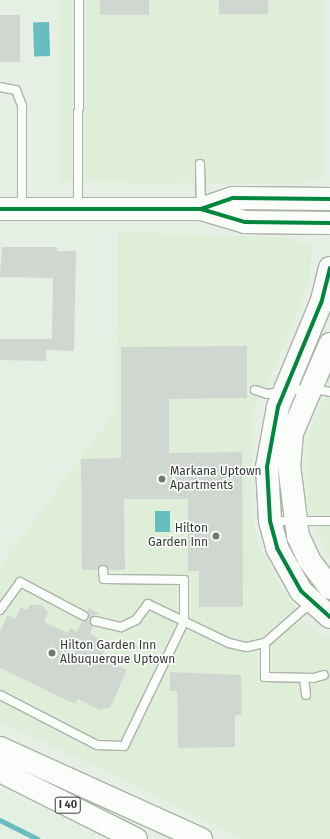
<!DOCTYPE html>
<style>
body{margin:0}
#map{position:relative;width:330px;height:839px;overflow:hidden;background:#e6efe3;font-family:"Fira Sans",sans-serif}
div>[style]{position:absolute}
[style*='--x']{left:calc(var(--x)*1px);top:calc(var(--y)*1px);width:calc(var(--w)*1px);rotate:calc(var(--a)*1deg)}
.built>*{inset:0;background:#dfeed8}
.water>*{inset:0;background:#67bdbf;transform-origin:0 0}
.stream>*{height:4.5px;margin:-2.25px;padding:0 2.25px;transform-origin:2.25px;border-radius:2.25px;background:#67bdbf}
.building>*{inset:0;background:#cfd7d0;transform-origin:0 0}
.roads{filter:drop-shadow(1px 0 #acb2a9) drop-shadow(-1px 0 #acb2a9) drop-shadow(0 1px #acb2a9) drop-shadow(0 -1px #acb2a9)}
.lane>*{height:8px;margin:-4px;padding:0 4px;transform-origin:4px;border-radius:4px;background:#fbfdfb}
.secondary>*{height:22px;margin:-11px;padding:0 11px;transform-origin:11px;border-radius:11px;background:#fbfdfb}
.highway>*{height:22px;margin:-11px;padding:0 11px;transform-origin:11px;border-radius:11px;background:#fbfdfb}
.cycleway>*{height:4px;margin:-2px;padding:0 2px;transform-origin:2px;border-radius:2px;background:#00873e}
.dots>*{width:11px;height:11px;translate:-50% -50%;box-sizing:border-box;border:2px solid #fff;border-radius:50%}
span{translate:-50% -50%;white-space:nowrap;text-align:center;line-height:1.15;-webkit-text-stroke:3px #fff;paint-order:stroke}
.shield-label span{padding:1px 3px;background:#fff;border:1px solid;border-radius:3px;-webkit-text-stroke-width:0}
.shield-label{font-size:11px;color:#333a31;font-weight:700}
.poi-label{font-size:12px;color:#333a31}
.left{translate:0 -50%;text-align:left}
.right{translate:-100% -50%;text-align:right}
</style>
<div id="map">
<div class="built">
<div style="clip-path:polygon(59px 0,325px 0,324px 173px,305px 184px,60px 182px)"></div>
<div style="clip-path:polygon(118px 232px,289px 238px,311px 247px,310px 278px,288px 337px,252px 412px,251px 511px,260px 549px,282px 590px,307px 624px,330px 638px,330px 839px,245px 839px,0 721px,0 568px,117px 409px)"></div>
<div style="clip-path:polygon(330px 384px,330px 559px,308px 510px,309px 433px)"></div>
</div>
<div class="water">
<div style="left:49px;top:22px;width:34px;height:16px;rotate:88deg"></div>
<div style="left:155px;top:511px;width:15px;height:21px"></div>
</div>
<div class="stream">
<div style="--x:0;--y:820;--w:42;--a:26.6"></div>
</div>
<div class="building">
<div style="left:100px;top:0;width:49px;height:15px"></div>
<div style="left:219px;top:0;width:49px;height:14px"></div>
<div style="left:0;top:15px;width:20px;height:47px"></div>
<div style="clip-path:polygon(2px 247px,57px 247px,57px 251px,76px 251px,74px 351px,46px 350px,46px 361px,0 360px,0 339px,52px 339px,53px 278px,0 277px)"></div>
<div style="clip-path:polygon(247px 346px,247px 398px,169px 399px,169px 453px,242px 452px,243px 607px,199px 607px,199px 571px,188px 571px,188px 499px,124px 499px,125px 570px,109px 570px,103px 565px,98px 570px,82px 570px,81px 459px,121px 458px,121px 347px)"></div>
<div style="clip-path:polygon(30px 605px,42px 605px,48px 613px,44px 622px,68px 633px,70px 628px,77px 632px,82px 621px,89px 619px,88px 608px,99px 613px,90px 619px,93px 626px,90px 634px,98px 638px,96px 643px,105px 648px,101px 658px,127px 670px,110px 708px,100px 710px,78px 699px,75px 704px,0 668px,0 631px,8px 615px,15px 619px,21px 607px,27px 610px)"></div>
<div style="clip-path:polygon(170px 672px,241px 675px,242px 715px,235px 715px,235px 747px,178px 748px,177px 691px,170px 691px)"></div>
</div>
<div class="roads">
<div class="lane">
<div style="--x:0;--y:87;--w:16;--a:11"></div>
<div style="--x:16;--y:90;--w:17;--a:69"></div>
<div style="--x:22;--y:106;--w:102;--a:90"></div>
<div style="--x:200;--y:164;--w:44;--a:88.7"></div>
<div style="--x:78;--y:209;--w:209;--a:-89.7"></div>
<div style="--x:255;--y:390;--w:13;--a:18"></div>
<div style="--x:267;--y:394;--w:43;--a:-7.9"></div>
<div style="--x:310;--y:388;--w:20;--a:11"></div>
<div style="--x:271;--y:521;--w:59;--a:0"></div>
<div style="--x:313;--y:601;--w:64;--a:138.8"></div>
<div style="--x:265;--y:643;--w:34;--a:90"></div>
<div style="--x:265;--y:677;--w:48;--a:1.2"></div>
<div style="--x:313;--y:678;--w:11;--a:-15"></div>
<div style="--x:0;--y:610;--w:34;--a:-54"></div>
<div style="--x:20;--y:582;--w:72;--a:28"></div>
<div style="--x:95;--y:621;--w:27;--a:13"></div>
<div style="--x:121;--y:627;--w:17;--a:-25"></div>
<div style="--x:136;--y:620;--w:20;--a:-53"></div>
<div style="--x:148;--y:604;--w:90;--a:25.7"></div>
<div style="--x:229;--y:643;--w:18;--a:13"></div>
<div style="--x:247;--y:647;--w:18;--a:-13"></div>
<div style="--x:304;--y:678;--w:17;--a:83"></div>
<div style="--x:0;--y:695;--w:109;--a:27.3"></div>
<div style="--x:97;--y:745;--w:27;--a:2"></div>
<div style="--x:124;--y:746;--w:138;--a:-64.2"></div>
<div style="--x:184;--y:622;--w:42;--a:-90"></div>
<div style="--x:184;--y:580;--w:80;--a:-179.3"></div>
<div style="--x:104;--y:579;--w:9;--a:-96"></div>
</div>
<div class="secondary">
<div style="--x:0;--y:209;--w:201;--a:0"></div>
<div style="--x:201;--y:209;--w:46;--a:16.5"></div>
<div style="--x:245;--y:222;--w:85;--a:0.7"></div>
<div style="--x:201;--y:209;--w:34;--a:-19"></div>
<div style="--x:233;--y:198;--w:97;--a:0.6"></div>
<div style="--x:330;--y:268;--w:36;--a:104"></div>
<div style="--x:321;--y:303;--w:113;--a:112.5"></div>
<div style="--x:278;--y:407;--w:61;--a:100.4"></div>
<div style="--x:267;--y:467;--w:54;--a:86.8"></div>
<div style="--x:270;--y:521;--w:28;--a:75"></div>
<div style="--x:277;--y:548;--w:49;--a:60.8"></div>
<div style="--x:301;--y:591;--w:39;--a:42"></div>
<div style="--x:330;--y:344;--w:97;--a:113.1"></div>
<div style="--x:292;--y:433;--w:32;--a:95"></div>
<div style="--x:289;--y:465;--w:72;--a:82.8"></div>
<div style="--x:298;--y:536;--w:26;--a:65"></div>
<div style="--x:309;--y:560;--w:35;--a:53"></div>
</div>
<div class="highway">
<div style="--x:0;--y:748;--w:221;--a:24.4"></div>
<div style="--x:0;--y:771;--w:152;--a:26.6"></div>
</div>
</div>
<div class="cycleway">
<div style="--x:0;--y:209;--w:201;--a:0"></div>
<div style="--x:201;--y:209;--w:46;--a:16.5"></div>
<div style="--x:245;--y:222;--w:85;--a:0.7"></div>
<div style="--x:201;--y:209;--w:34;--a:-19"></div>
<div style="--x:233;--y:198;--w:97;--a:0.6"></div>
<div style="--x:330;--y:268;--w:36;--a:104"></div>
<div style="--x:321;--y:303;--w:113;--a:112.5"></div>
<div style="--x:278;--y:407;--w:61;--a:100.4"></div>
<div style="--x:267;--y:467;--w:54;--a:86.8"></div>
<div style="--x:270;--y:521;--w:28;--a:75"></div>
<div style="--x:277;--y:548;--w:49;--a:60.8"></div>
<div style="--x:301;--y:591;--w:39;--a:42"></div>
</div>
<div class="dots">
<div style="left:162px;top:479px;background:#72796f"></div>
<div style="left:216px;top:536px;background:#72796f"></div>
<div style="left:52px;top:653px;background:#72796f"></div>
</div>
<div class="shield-label">
<span style="left:68px;top:805px">I 40</span>
</div>
<div class="poi-label">
<span class="left" style="left:170px;top:479px">Markana Uptown<br>Apartments</span>
<span class="right" style="left:208px;top:536px">Hilton<br>Garden Inn</span>
<span class="left" style="left:60px;top:653px">Hilton Garden Inn<br>Albuquerque Uptown</span>
</div>
</div>
